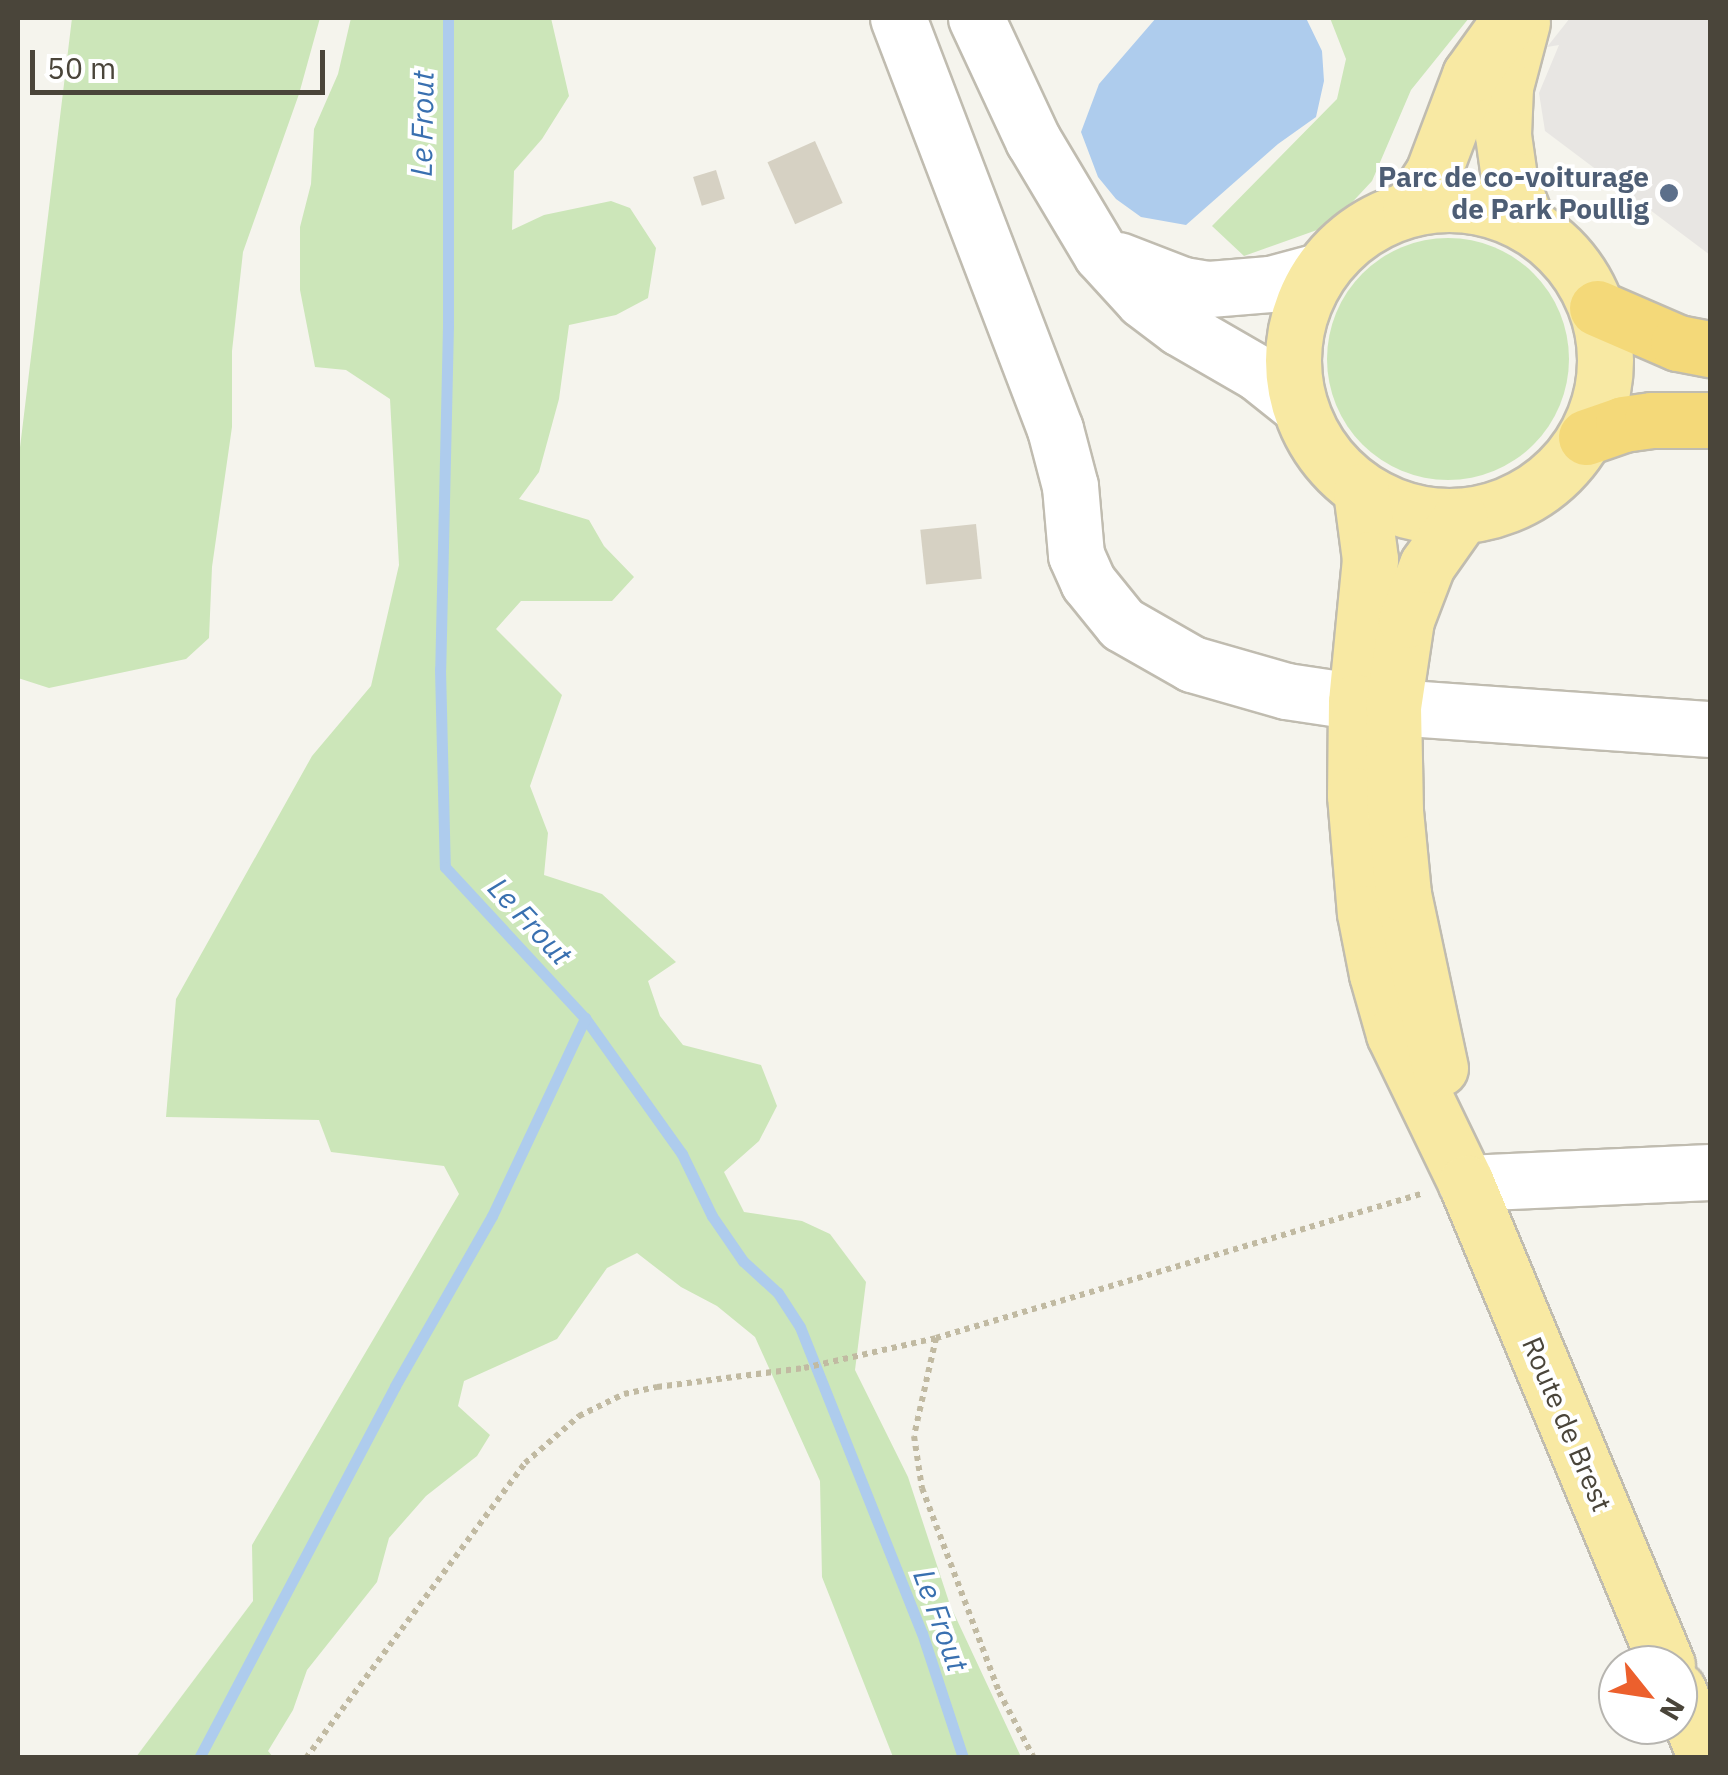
<!DOCTYPE html>
<style>
body{margin:0}
#map{position:relative;width:1728px;height:1775px;overflow:hidden;background:#f5f4ed;font-family:"IBM Plex Sans",sans-serif}
div>[style]{position:absolute}
[style*='--x']{left:calc(var(--x)*1px);top:calc(var(--y)*1px);width:calc(var(--w)*1px);rotate:calc(var(--a)*1deg)}
.green>*{inset:0;background:#cce6b9}
.round{border-radius:50%}
.parking>*{inset:0;background:#e8e6e3}
.water>*{inset:0;background:#aecced}
.stream>*{height:11px;margin:-5.5px;padding:0 5.5px;transform-origin:5.5px;border-radius:5.5px;background:#aecced}
.building>*{inset:0;background:#d6d1c3;transform-origin:0 0}
.path>*{height:6px;margin-top:-3px;transform-origin:0;background:repeating-linear-gradient(90deg,#c1baa2 0 5px,transparent 0 10px)}
.roads{filter:drop-shadow(2px 0 #c0bcb0) drop-shadow(-2px 0 #c0bcb0) drop-shadow(0 2px #c0bcb0) drop-shadow(0 -2px #c0bcb0)}
.minor>*{height:55px;margin:-27.5px;padding:0 27.5px;transform-origin:27.5px;border-radius:27.5px;background:#fff}
.major>*{height:55px;margin:-27.5px;padding:0 27.5px;transform-origin:27.5px;border-radius:27.5px;background:#f8e9a3}
.major>.ring{margin:-27.5px;padding:0;box-sizing:content-box;background:none;border:55px solid #f8e9a3;border-radius:50%}
.highway>*{height:55px;margin:-27.5px;padding:0 27.5px;transform-origin:27.5px;border-radius:27.5px;background:#f4d979}
.dots>*{width:28px;height:28px;translate:-50% -50%;box-sizing:border-box;border:5px solid #fff;border-radius:50%}
span{translate:-50% -50%;white-space:nowrap;text-align:center;line-height:1.15;-webkit-text-stroke:8px #fff;paint-order:stroke}
.service-label{font-size:28px;color:#4e5e75;font-weight:700}
.right{translate:-100% -50%;text-align:right}
.street-label{font-size:28px;color:#4a453a}
.water-label{font-size:30px;color:#3970b0;font-style:italic}
.frame{position:absolute;inset:0;border:20px solid #4a453a;pointer-events:none}
.north{position:absolute;left:1598px;top:1645px;width:100px;height:100px;box-sizing:border-box;background:#fff;border:2px solid #b7b5b0;border-radius:50%;rotate:120deg;font-size:28px;font-weight:700;line-height:40px;text-align:center;color:#4a453a}
.north::after{content:'';display:block;margin:auto;width:35px;height:45px;background:#ec602d;clip-path:polygon(50% 0,100% 100%,50% 72%,0 100%)}
.scale{position:absolute;left:30px;top:50px;width:295px;height:45px;box-sizing:border-box;border:5px solid #4a453a;border-top:0;padding-left:12px;font-size:30px;line-height:35px;white-space:nowrap;color:#4a453a;-webkit-text-stroke:8px #fff;paint-order:stroke}
</style>
<div id="map">
<div class="green">
<div style="clip-path:polygon(72px 18px,320px 18px,299px 94px,243px 252px,232px 351px,232px 427px,212px 567px,209px 638px,186px 659px,49px 688px,18px 678px,18px 464px)"></div>
<div style="clip-path:polygon(351px 18px,551px 18px,569px 96px,542px 139px,514px 171px,512px 230px,544px 215px,611px 201px,630px 208px,656px 248px,648px 298px,616px 315px,569px 325px,559px 399px,539px 472px,519px 499px,589px 520px,604px 546px,634px 577px,612px 601px,521px 601px,496px 629px,562px 695px,530px 786px,548px 833px,544px 875px,602px 894px,676px 962px,648px 981px,660px 1016px,683px 1045px,761px 1065px,777px 1106px,759px 1141px,724px 1172px,744px 1212px,802px 1221px,830px 1234px,866px 1282px,855px 1370px,908px 1477px,950px 1605px,1021px 1757px,893px 1757px,822px 1577px,820px 1481px,755px 1337px,717px 1306px,681px 1287px,637px 1253px,607px 1268px,557px 1339px,464px 1381px,458px 1406px,490px 1435px,477px 1456px,426px 1496px,389px 1538px,377px 1582px,307px 1670px,293px 1710px,268px 1751px,273px 1757px,136px 1757px,253px 1601px,252px 1545px,459px 1194px,444px 1166px,331px 1152px,319px 1120px,166px 1117px,176px 999px,312px 756px,371px 686px,399px 565px,390px 399px,346px 370px,315px 367px,300px 290px,300px 227px,311px 184px,314px 129px,338px 74px)"></div>
<div style="clip-path:polygon(1330px 18px,1469px 18px,1411px 90px,1372px 181px,1331px 225px,1244px 256px,1212px 226px,1337px 99px,1346px 59px)"></div>
<div class="round" style="left:1327px;top:238px;width:242px;height:242px"></div>
</div>
<div class="parking">
<div style="clip-path:polygon(1570px 18px,1710px 18px,1710px 255px,1545px 131px,1539px 93px,1559px 45px,1547px 47px)"></div>
</div>
<div class="water">
<div style="clip-path:polygon(1156px 18px,1306px 18px,1322px 51px,1324px 81px,1316px 117px,1278px 144px,1186px 225px,1141px 217px,1116px 199px,1098px 177px,1081px 132px,1099px 84px)"></div>
</div>
<div class="stream">
<div style="--x:448;--y:18;--w:308;--a:90"></div>
<div style="--x:448;--y:326;--w:343;--a:91.3"></div>
<div style="--x:440;--y:669;--w:198;--a:88.6"></div>
<div style="--x:445;--y:867;--w:206;--a:47.2"></div>
<div style="--x:585;--y:1018;--w:167;--a:54.5"></div>
<div style="--x:682;--y:1154;--w:69;--a:64.2"></div>
<div style="--x:712;--y:1216;--w:55;--a:55.4"></div>
<div style="--x:743;--y:1261;--w:47;--a:42.4"></div>
<div style="--x:778;--y:1293;--w:40;--a:57.1"></div>
<div style="--x:800;--y:1327;--w:329;--a:68.3"></div>
<div style="--x:922;--y:1633;--w:132;--a:71.8"></div>
<div style="--x:199;--y:1758;--w:420;--a:-62.2"></div>
<div style="--x:395;--y:1386;--w:196;--a:-60.3"></div>
<div style="--x:492;--y:1216;--w:219;--a:-64.8"></div>
</div>
<div class="building">
<div style="left:815px;top:141px;width:68px;height:52px;rotate:66deg"></div>
<div style="left:716px;top:170px;width:30px;height:24px;rotate:73deg"></div>
<div style="left:976px;top:524px;width:55px;height:56px;rotate:84deg"></div>
</div>
<div class="path">
<div style="--x:936;--y:1338;--w:100;--a:102.7"></div>
<div style="--x:914;--y:1436;--w:53;--a:81.3"></div>
<div style="--x:922;--y:1488;--w:218;--a:69.3"></div>
<div style="--x:999;--y:1692;--w:75;--a:62.1"></div>
<div style="--x:306;--y:1758;--w:367;--a:-53.4"></div>
<div style="--x:525;--y:1463;--w:72;--a:-41"></div>
<div style="--x:579;--y:1416;--w:50;--a:-26.1"></div>
<div style="--x:624;--y:1394;--w:34;--a:-12"></div>
<div style="--x:657;--y:1387;--w:148;--a:-7.4"></div>
<div style="--x:804;--y:1368;--w:135;--a:-12.8"></div>
<div style="--x:936;--y:1338;--w:506;--a:-16.54"></div>
</div>
<div class="roads">
<div class="minor">
<div style="--x:898;--y:18;--w:440;--a:69.1"></div>
<div style="--x:1055;--y:429;--w:59;--a:75.3"></div>
<div style="--x:1070;--y:486;--w:69;--a:85"></div>
<div style="--x:1076;--y:555;--w:30;--a:66"></div>
<div style="--x:1088;--y:582;--w:54;--a:51"></div>
<div style="--x:1122;--y:624;--w:81;--a:29.7"></div>
<div style="--x:1192;--y:664;--w:98;--a:16"></div>
<div style="--x:1286;--y:691;--w:108;--a:8.5"></div>
<div style="--x:1393;--y:707;--w:318;--a:4"></div>
<div style="--x:976;--y:18;--w:135;--a:65"></div>
<div style="--x:1033;--y:140;--w:133;--a:59.2"></div>
<div style="--x:1101;--y:254;--w:62;--a:47.6"></div>
<div style="--x:1143;--y:300;--w:46;--a:37.1"></div>
<div style="--x:1180;--y:328;--w:90;--a:30"></div>
<div style="--x:1258;--y:373;--w:51;--a:38.7"></div>
<div style="--x:1118;--y:260;--w:70;--a:21"></div>
<div style="--x:1183;--y:285;--w:26;--a:9"></div>
<div style="--x:1209;--y:289;--w:61;--a:-4.7"></div>
<div style="--x:1270;--y:284;--w:51;--a:-14.9"></div>
<div style="--x:1466;--y:1183;--w:244;--a:-2.6"></div>
</div>
<div class="major">
<div style="--x:1522;--y:22;--w:67;--a:104.7"></div>
<div style="--x:1505;--y:87;--w:48;--a:92.4"></div>
<div style="--x:1503;--y:135;--w:42;--a:81.9"></div>
<div style="--x:1509;--y:177;--w:49;--a:68.6"></div>
<div class="ring" style="left:1293px;top:204px;width:257px;height:257px"></div>
<div style="--x:1410;--y:208;--w:42;--a:-56.7"></div>
<div style="--x:1433;--y:173;--w:105;--a:-69.3"></div>
<div style="--x:1470;--y:75;--w:70;--a:-54.3"></div>
<div style="--x:1361;--y:491;--w:69;--a:82.5"></div>
<div style="--x:1370;--y:559;--w:144;--a:95.6"></div>
<div style="--x:1356;--y:702;--w:93;--a:90.6"></div>
<div style="--x:1355;--y:795;--w:118;--a:85.2"></div>
<div style="--x:1365;--y:913;--w:62;--a:78.9"></div>
<div style="--x:1377;--y:974;--w:62;--a:74.2"></div>
<div style="--x:1394;--y:1034;--w:165;--a:64.2"></div>
<div style="--x:1466;--y:1183;--w:522;--a:67.36"></div>
<div style="--x:1440;--y:1068;--w:178;--a:-102"></div>
<div style="--x:1403;--y:894;--w:83;--a:-95.5"></div>
<div style="--x:1395;--y:811;--w:104;--a:-91.1"></div>
<div style="--x:1393;--y:707;--w:88;--a:-81.5"></div>
<div style="--x:1406;--y:620;--w:59;--a:-69.1"></div>
<div style="--x:1427;--y:565;--w:57;--a:-54.9"></div>
<div style="--x:1678;--y:1690;--w:74;--a:67.6"></div>
</div>
<div class="highway">
<div style="--x:1597;--y:308;--w:88;--a:23.4"></div>
<div style="--x:1678;--y:343;--w:33;--a:11"></div>
<div style="--x:1586;--y:437;--w:39;--a:-19"></div>
<div style="--x:1623;--y:424;--w:29;--a:-8"></div>
<div style="--x:1652;--y:420;--w:58;--a:0"></div>
</div>
</div>
<div class="dots">
<div style="left:1669px;top:193px;background:#5c6f8a"></div>
</div>
<div class="service-label">
<span class="right" style="left:1649px;top:193px">Parc de co-voiturage<br>de Park Poullig</span>
</div>
<div class="street-label">
<span style="left:1567px;top:1424px;rotate:67deg">Route de Brest</span>
</div>
<div class="water-label">
<span style="left:422px;top:124px;rotate:-89deg">Le Frout</span>
<span style="left:530px;top:921px;rotate:47deg">Le Frout</span>
<span style="left:941px;top:1620px;rotate:70deg">Le Frout</span>
</div>
<div class="frame"></div>
<div class="north">N</div>
<div class="scale">50 m</div>
</div>
